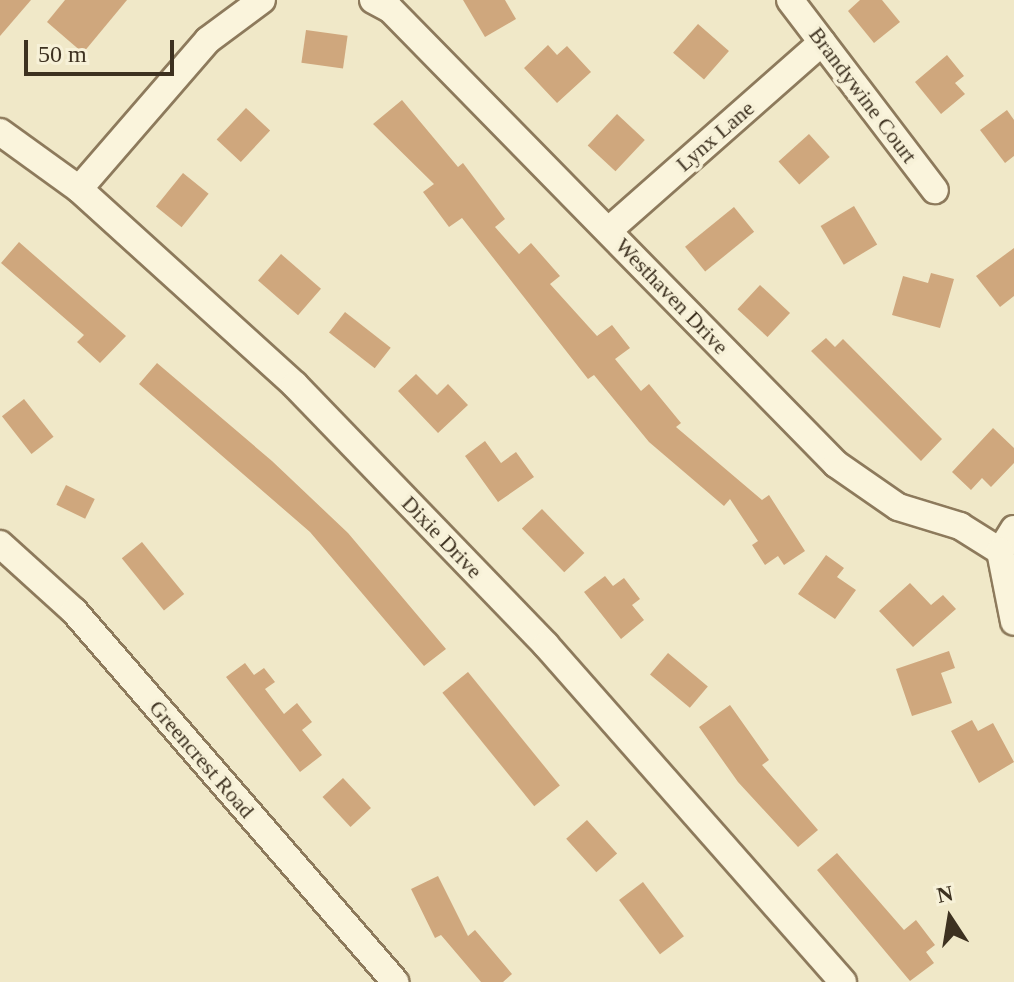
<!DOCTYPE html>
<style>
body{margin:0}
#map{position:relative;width:1014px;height:982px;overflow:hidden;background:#f0e8c8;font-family:"Times New Roman",serif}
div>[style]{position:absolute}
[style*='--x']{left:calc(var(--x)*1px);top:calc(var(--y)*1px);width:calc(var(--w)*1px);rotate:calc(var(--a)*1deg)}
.building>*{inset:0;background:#cfa77d;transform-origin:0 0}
.roads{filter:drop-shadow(2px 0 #8d7a5c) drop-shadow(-2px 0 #8d7a5c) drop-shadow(0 2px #8d7a5c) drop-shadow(0 -2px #8d7a5c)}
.minor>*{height:26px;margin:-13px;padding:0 13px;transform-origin:13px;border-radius:13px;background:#faf4dc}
span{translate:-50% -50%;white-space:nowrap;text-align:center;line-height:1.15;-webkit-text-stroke:7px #f7f1d8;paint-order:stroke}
.street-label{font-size:22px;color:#3d3120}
.north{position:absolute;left:910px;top:878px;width:80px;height:80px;-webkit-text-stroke:6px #f7f1d8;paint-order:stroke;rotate:348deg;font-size:22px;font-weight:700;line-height:32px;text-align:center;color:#3d3120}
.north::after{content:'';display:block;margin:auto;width:28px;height:36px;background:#3d3120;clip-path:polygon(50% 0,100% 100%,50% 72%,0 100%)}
.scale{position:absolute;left:24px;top:40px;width:150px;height:36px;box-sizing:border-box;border:4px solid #3d3120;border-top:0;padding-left:10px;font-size:24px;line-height:28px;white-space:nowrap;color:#3d3120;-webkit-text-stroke:6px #f7f1d8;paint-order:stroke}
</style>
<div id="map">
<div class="building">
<div style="clip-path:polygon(0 0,31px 0,0 36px)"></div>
<div style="clip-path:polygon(65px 0,127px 0,83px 53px,47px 22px)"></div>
<div style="clip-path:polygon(463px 0,505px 0,516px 19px,485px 37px)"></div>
<div style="clip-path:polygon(860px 0,882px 0,900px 22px,874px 43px,848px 11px)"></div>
<div style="left:698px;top:24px;width:41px;height:38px;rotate:41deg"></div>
<div style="left:306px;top:30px;width:42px;height:33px;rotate:8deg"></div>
<div style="clip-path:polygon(548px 45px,557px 55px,567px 46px,591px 72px,557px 103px,524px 68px)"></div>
<div style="clip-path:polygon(947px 55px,964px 76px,955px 83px,965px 94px,941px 114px,915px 82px)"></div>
<div style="clip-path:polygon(402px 100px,458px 167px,463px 163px,505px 219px,495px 227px,519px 254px,531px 243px,560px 276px,550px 284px,597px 336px,612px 325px,630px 348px,615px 359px,641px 391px,649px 384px,681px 423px,676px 427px,762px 500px,769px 495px,805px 551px,784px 565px,778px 556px,765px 565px,752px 545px,758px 541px,730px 499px,724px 506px,649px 442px,594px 375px,588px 379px,462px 218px,449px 227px,423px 192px,434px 184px,373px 124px)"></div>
<div style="left:246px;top:108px;width:33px;height:43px;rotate:43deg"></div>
<div style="clip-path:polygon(1007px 110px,1014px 120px,1014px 156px,1005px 163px,980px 130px)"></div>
<div style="left:617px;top:114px;width:38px;height:43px;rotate:43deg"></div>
<div style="left:809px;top:134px;width:31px;height:41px;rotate:48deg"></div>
<div style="left:183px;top:173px;width:33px;height:43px;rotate:39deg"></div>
<div style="left:854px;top:206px;width:45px;height:39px;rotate:59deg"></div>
<div style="left:734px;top:207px;width:32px;height:63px;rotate:51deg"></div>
<div style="clip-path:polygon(19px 242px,126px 336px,100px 363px,77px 342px,84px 335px,1px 263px)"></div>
<div style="clip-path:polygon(1014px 248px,1014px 296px,1000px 307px,976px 276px)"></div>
<div style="left:281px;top:254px;width:53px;height:35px;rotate:41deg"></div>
<div style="clip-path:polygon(931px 273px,954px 279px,940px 328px,892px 315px,903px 276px,928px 283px)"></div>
<div style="left:760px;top:285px;width:41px;height:33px;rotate:43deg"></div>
<div style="left:345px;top:312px;width:58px;height:26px;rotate:38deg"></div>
<div style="clip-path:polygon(826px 338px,835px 347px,843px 339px,942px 439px,921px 461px,811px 351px)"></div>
<div style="clip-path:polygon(157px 363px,272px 461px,348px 533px,446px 649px,424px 666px,310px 532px,139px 384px)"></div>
<div style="clip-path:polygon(416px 374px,437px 395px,448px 384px,468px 405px,438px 433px,398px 391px)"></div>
<div style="left:24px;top:399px;width:48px;height:28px;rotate:52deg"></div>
<div style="clip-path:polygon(993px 428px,1014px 448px,1014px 463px,991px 487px,982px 478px,971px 490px,952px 472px)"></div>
<div style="clip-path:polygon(485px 441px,501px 463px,516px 452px,534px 477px,498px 502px,465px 456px)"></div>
<div style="left:66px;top:485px;width:32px;height:22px;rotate:26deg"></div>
<div style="left:542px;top:509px;width:61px;height:28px;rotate:46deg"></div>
<div style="left:142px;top:542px;width:67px;height:26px;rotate:51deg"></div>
<div style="clip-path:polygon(826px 555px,844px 568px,837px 577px,856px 590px,835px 619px,798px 594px)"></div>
<div style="clip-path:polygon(605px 576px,613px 586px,624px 578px,640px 599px,632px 605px,644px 620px,621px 639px,584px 592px)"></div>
<div style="clip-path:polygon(910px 583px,931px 605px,943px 595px,956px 609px,913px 647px,879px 611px)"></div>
<div style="clip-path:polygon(949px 651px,955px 668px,941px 673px,952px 703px,912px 716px,896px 669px)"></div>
<div style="left:668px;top:653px;width:52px;height:28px;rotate:40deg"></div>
<div style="clip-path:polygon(245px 663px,254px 675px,264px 668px,275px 682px,265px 689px,284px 714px,297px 703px,312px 722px,302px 730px,322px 755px,300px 772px,226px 677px)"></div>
<div style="left:468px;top:672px;width:146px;height:33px;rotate:51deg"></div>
<div style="clip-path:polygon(730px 705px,769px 760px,762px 765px,818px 830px,798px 847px,738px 782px,699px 727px)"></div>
<div style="clip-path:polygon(972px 720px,978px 731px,993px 723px,1014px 762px,979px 783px,951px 731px)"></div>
<div style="left:343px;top:778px;width:41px;height:28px;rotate:47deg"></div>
<div style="left:587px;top:820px;width:45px;height:28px;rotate:48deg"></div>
<div style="clip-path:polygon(837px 853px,904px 930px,916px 920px,935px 945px,926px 952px,934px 963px,910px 981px,817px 870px)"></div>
<div style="clip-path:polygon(438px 876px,468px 936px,475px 930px,512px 974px,503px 982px,481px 982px,441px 935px,435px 938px,411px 889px)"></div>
<div style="left:643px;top:882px;width:68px;height:30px;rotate:53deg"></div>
</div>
<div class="roads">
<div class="minor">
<div style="--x:373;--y:0;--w:19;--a:28"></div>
<div style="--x:390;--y:9;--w:637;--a:45.57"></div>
<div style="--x:836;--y:464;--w:75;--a:34.7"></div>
<div style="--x:898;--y:507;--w:65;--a:17"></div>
<div style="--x:960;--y:526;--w:47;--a:32"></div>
<div style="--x:790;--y:0;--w:239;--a:52.7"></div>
<div style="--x:0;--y:132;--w:97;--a:35.8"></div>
<div style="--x:79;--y:189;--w:292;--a:42.2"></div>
<div style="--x:295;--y:385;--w:361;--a:46"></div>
<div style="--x:546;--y:645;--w:449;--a:48.6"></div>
<div style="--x:79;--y:189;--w:197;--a:-49.1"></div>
<div style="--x:208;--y:40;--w:67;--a:-36.5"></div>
<div style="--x:609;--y:230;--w:284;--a:-41.4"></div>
<div style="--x:1014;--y:529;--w:26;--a:122"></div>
<div style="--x:1000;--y:551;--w:72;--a:78.8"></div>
<div style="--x:0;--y:544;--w:100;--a:42.2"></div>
<div style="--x:74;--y:611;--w:491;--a:49.1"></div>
</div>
</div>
<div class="street-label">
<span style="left:863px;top:95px;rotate:53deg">Brandywine Court</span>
<span style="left:715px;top:136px;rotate:-41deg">Lynx Lane</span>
<span style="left:672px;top:296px;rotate:46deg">Westhaven Drive</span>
<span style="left:442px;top:537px;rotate:46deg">Dixie Drive</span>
<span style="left:202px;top:759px;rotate:49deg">Greencrest Road</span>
</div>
<div class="north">N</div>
<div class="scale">50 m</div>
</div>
